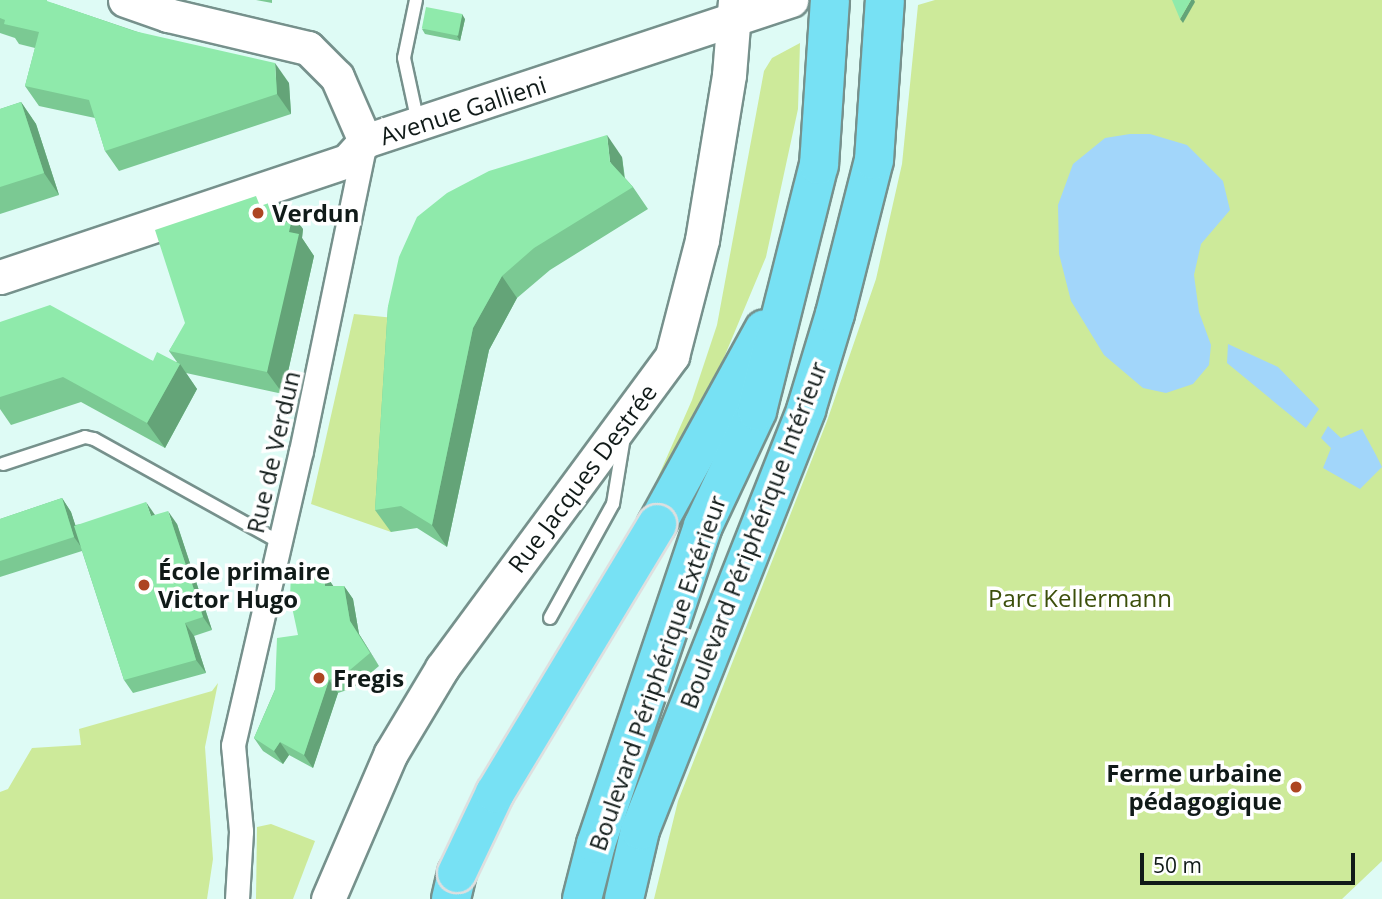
<!DOCTYPE html>
<meta charset="utf-8">
<style>
body{margin:0}
#map{position:relative;width:1382px;height:899px;overflow:hidden;background:#defbf5;font-family:"Open Sans",sans-serif}
div>[style]{position:absolute}
[style*='--x']{left:calc(var(--x)*1px);top:calc(var(--y)*1px);width:calc(var(--w)*1px);rotate:calc(var(--a)*1deg)}
.green>*{inset:0;background:#cdea9a}
.water>*{inset:0;background:#a2d6fa}
.roads{filter:drop-shadow(2px 0 #76918c) drop-shadow(-2px 0 #76918c) drop-shadow(0 2px #76918c) drop-shadow(0 -2px #76918c)}
.lane>*{height:12px;margin:-6px;padding:0 6px;transform-origin:6px;border-radius:6px;background:#fff}
.street>*{height:23px;margin:-11.5px;padding:0 11.5px;transform-origin:11.5px;border-radius:11.5px;background:#fff}
.secondary>*{height:33px;margin:-16.5px;padding:0 16.5px;transform-origin:16.5px;border-radius:16.5px;background:#fff}
.highway>*{height:38px;margin:-19px;padding:0 19px;transform-origin:19px;border-radius:19px;background:#77e1f4}
.bridges{filter:drop-shadow(2px 0 #dedfdf) drop-shadow(-2px 0 #dedfdf) drop-shadow(0 2px #dedfdf) drop-shadow(0 -2px #dedfdf)}
.highway-bridge>*{height:38px;margin:-19px;padding:0 19px;transform-origin:19px;border-radius:19px;background:#77e1f4}
.wall>*{inset:0;background:#7bc993}
.shaded-wall>*{inset:0;background:#64a478}
.building>*{inset:0;background:#8feaab;transform-origin:0 0}
.dots>*{width:19px;height:19px;translate:-50% -50%;box-sizing:border-box;border:4px solid #fff;border-radius:50%}
span{translate:-50% -50%;white-space:nowrap;text-align:center;line-height:1.15;-webkit-text-stroke:7px #fff;paint-order:stroke}
.street-label{font-size:24px;color:#101a18}
.poi-label{font-size:24px;color:#101a18;font-weight:700}
.left{translate:0 -50%;text-align:left}
.right{translate:-100% -50%;text-align:right}
.park-label{font-size:24px;color:#3c4f0b}
.scale{position:absolute;left:1140px;top:853px;width:215px;height:32px;box-sizing:border-box;border:4px solid #101a18;border-top:0;padding-left:9px;font-size:21px;line-height:24px;white-space:nowrap;color:#101a18;-webkit-text-stroke:5px #fff;paint-order:stroke}
</style>
<div id="map">
<div class="green">
<div style="clip-path:polygon(935px 0,1382px 0,1382px 861px,1342px 899px,654px 899px,678px 801px,827px 421px,876px 279px,902px 164px,918px 5px)"></div>
<div style="clip-path:polygon(800px 43px,798px 109px,766px 257px,710px 391px,675px 457px,655px 484px,692px 400px,717px 325px,764px 71px,772px 58px)"></div>
<div style="clip-path:polygon(354px 314px,405px 319px,391px 532px,311px 504px)"></div>
<div style="clip-path:polygon(218px 683px,205px 747px,213px 859px,207px 899px,0 899px,0 792px,8px 789px,32px 748px,81px 745px,79px 729px,212px 691px)"></div>
<div style="clip-path:polygon(271px 824px,315px 841px,293px 899px,256px 899px,257px 827px)"></div>
</div>
<div class="water">
<div style="clip-path:polygon(1130px 134px,1150px 134px,1187px 145px,1223px 181px,1230px 210px,1201px 244px,1194px 275px,1199px 312px,1211px 345px,1209px 365px,1193px 384px,1166px 393px,1143px 388px,1104px 355px,1071px 301px,1059px 254px,1058px 205px,1073px 164px,1105px 138px)"></div>
<div style="clip-path:polygon(1228px 344px,1278px 367px,1319px 409px,1306px 428px,1227px 363px)"></div>
<div style="clip-path:polygon(1328px 426px,1341px 438px,1362px 429px,1376px 455px,1382px 467px,1360px 489px,1323px 468px,1331px 448px,1321px 438px)"></div>
</div>
<div class="roads">
<div class="lane">
<div style="--x:416;--y:0;--w:59;--a:101.7"></div>
<div style="--x:404;--y:58;--w:66;--a:77.8"></div>
<div style="--x:3;--y:464;--w:86;--a:-18.2"></div>
<div style="--x:85;--y:437;--w:9;--a:13"></div>
<div style="--x:94;--y:439;--w:212;--a:29.1"></div>
<div style="--x:550;--y:618;--w:130;--a:-61.1"></div>
<div style="--x:613;--y:504;--w:68;--a:-80.7"></div>
</div>
<div class="street">
<div style="--x:237;--y:899;--w:68;--a:-86.6"></div>
<div style="--x:241;--y:831;--w:86;--a:-95.3"></div>
<div style="--x:233;--y:745;--w:302;--a:-77"></div>
<div style="--x:301;--y:451;--w:317;--a:-78.3"></div>
</div>
<div class="secondary">
<div style="--x:125;--y:0;--w:46;--a:19.2"></div>
<div style="--x:168;--y:15;--w:144;--a:13.3"></div>
<div style="--x:308;--y:48;--w:41;--a:45"></div>
<div style="--x:337;--y:77;--w:70;--a:66.4"></div>
<div style="--x:0;--y:277;--w:366;--a:-18.5"></div>
<div style="--x:347;--y:161;--w:27;--a:-48"></div>
<div style="--x:365;--y:141;--w:449;--a:-18.3"></div>
<div style="--x:328;--y:899;--w:159;--a:-66.7"></div>
<div style="--x:391;--y:753;--w:99;--a:-59"></div>
<div style="--x:442;--y:668;--w:388;--a:-53.6"></div>
<div style="--x:672;--y:356;--w:120;--a:-75.5"></div>
<div style="--x:702;--y:240;--w:167;--a:-80.7"></div>
<div style="--x:729;--y:75;--w:75;--a:-85.4"></div>
</div>
<div class="highway">
<div style="--x:657;--y:524;--w:222;--a:-61.2"></div>
<div style="--x:451;--y:899;--w:27;--a:-77"></div>
<div style="--x:582;--y:899;--w:57;--a:-75.7"></div>
<div style="--x:596;--y:844;--w:336;--a:-71.4"></div>
<div style="--x:703;--y:526;--w:127;--a:-64.8"></div>
<div style="--x:757;--y:411;--w:254;--a:-75.9"></div>
<div style="--x:819;--y:165;--w:165;--a:-86.2"></div>
<div style="--x:624;--y:899;--w:71;--a:-76.9"></div>
<div style="--x:640;--y:830;--w:452;--a:-68.4"></div>
<div style="--x:806;--y:410;--w:100;--a:-73.2"></div>
<div style="--x:835;--y:314;--w:159;--a:-75.8"></div>
<div style="--x:874;--y:160;--w:160;--a:-86.1"></div>
</div>
</div>
<div class="bridges">
<div class="highway-bridge">
<div style="--x:457;--y:873;--w:89;--a:-64.6"></div>
<div style="--x:495;--y:793;--w:314;--a:-58.9"></div>
</div>
</div>
<div class="wall">
<div style="clip-path:polygon(0 0,52px 3px,289px 83px,291px 114px,119px 171px,105px 151px,95px 118px,39px 106px,25px 86px,35px 48px,19px 44px,15px 38px,0 33px)"></div>
<div style="clip-path:polygon(256px 0,272px 0,272px 3px)"></div>
<div style="clip-path:polygon(465px 19px,460px 41px,425px 34px,422px 29px)"></div>
<div style="clip-path:polygon(21px 102px,36px 124px,59px 195px,0 214px,0 109px)"></div>
<div style="clip-path:polygon(622px 157px,625px 178px,633px 187px,648px 209px,550px 270px,517px 298px,489px 350px,447px 547px,417px 528px,391px 532px,375px 510px,388px 306px)"></div>
<div style="clip-path:polygon(262px 205px,303px 229px,302px 238px,314px 256px,283px 394px,186px 373px,197px 389px,165px 448px,81px 402px,11px 425px,0 409px,0 322px,153px 361px,177px 362px,169px 351px)"></div>
<div style="clip-path:polygon(62px 498px,71px 512px,75px 525px,155px 515px,177px 524px,212px 630px,194px 636px,206px 673px,133px 693px,124px 680px,82px 551px,0 577px,0 519px)"></div>
<div style="clip-path:polygon(325px 574px,333px 586px,344px 586px,353px 599px,359px 634px,379px 666px,353px 688px,338px 693px,313px 768px,289px 755px,283px 764px,263px 751px,254px 738px)"></div>
</div>
<div class="shaded-wall">
<div style="clip-path:polygon(1191px 0,1194px 0,1195px 2px,1183px 23px,1180px 19px)"></div>
<div style="clip-path:polygon(462px 14px,465px 19px,460px 41px,457px 36px)"></div>
<div style="clip-path:polygon(275px 63px,289px 83px,291px 114px,277px 94px)"></div>
<div style="clip-path:polygon(21px 102px,36px 124px,59px 195px,44px 173px)"></div>
<div style="clip-path:polygon(607px 135px,622px 157px,625px 184px,610px 162px)"></div>
<div style="clip-path:polygon(288px 207px,303px 229px,302px 238px,314px 256px,283px 394px,267px 372px,289px 232px,286px 222px)"></div>
<div style="clip-path:polygon(502px 276px,517px 298px,489px 350px,447px 547px,432px 525px,473px 328px)"></div>
<div style="clip-path:polygon(180px 364px,197px 389px,165px 448px,147px 423px)"></div>
<div style="clip-path:polygon(62px 498px,71px 512px,84px 551px,74px 537px)"></div>
<div style="clip-path:polygon(146px 502px,155px 515px,151px 516px)"></div>
<div style="clip-path:polygon(168px 511px,177px 524px,212px 630px,203px 617px)"></div>
<div style="clip-path:polygon(325px 574px,334px 587px,325px 586px)"></div>
<div style="clip-path:polygon(344px 586px,353px 599px,359px 634px,379px 666px,350px 621px)"></div>
<div style="clip-path:polygon(185px 623px,194px 636px,206px 673px,196px 660px)"></div>
<div style="clip-path:polygon(329px 680px,338px 693px,313px 768px,304px 755px)"></div>
<div style="clip-path:polygon(280px 742px,289px 755px,283px 764px,274px 751px)"></div>
</div>
<div class="building">
<div style="clip-path:polygon(0 0,47px 0,47px 1px,134px 31px,275px 63px,277px 94px,105px 151px,89px 100px,25px 86px,39px 32px,4px 24px,5px 20px,0 18px)"></div>
<div style="clip-path:polygon(1172px 0,1191px 0,1180px 19px)"></div>
<div style="left:426px;top:7px;width:37px;height:22px;rotate:11deg"></div>
<div style="clip-path:polygon(21px 102px,44px 173px,0 187px,0 109px)"></div>
<div style="clip-path:polygon(607px 135px,610px 162px,633px 187px,534px 248px,502px 276px,473px 328px,432px 525px,401px 506px,375px 510px,388px 306px,399px 257px,417px 217px,447px 193px,489px 171px)"></div>
<div style="clip-path:polygon(256px 196px,260px 206px,272px 202px,288px 207px,286px 222px,291px 223px,289px 232px,299px 234px,267px 372px,169px 351px,185px 323px,155px 230px)"></div>
<div style="clip-path:polygon(50px 305px,153px 361px,157px 352px,180px 364px,147px 423px,63px 377px,0 397px,0 322px)"></div>
<div style="clip-path:polygon(62px 498px,74px 537px,0 561px,0 519px)"></div>
<div style="clip-path:polygon(146px 502px,151px 516px,168px 511px,203px 617px,185px 623px,196px 660px,124px 680px,74px 526px)"></div>
<div style="clip-path:polygon(291px 572px,325px 574px,325px 586px,344px 586px,350px 621px,370px 653px,344px 675px,329px 680px,304px 755px,280px 742px,274px 751px,254px 738px,275px 690px,277px 638px,298px 635px,290px 598px)"></div>
</div>
<div class="dots">
<div style="left:258px;top:213px;background:#ad4522"></div>
<div style="left:144px;top:585px;background:#ad4522"></div>
<div style="left:319px;top:678px;background:#ad4522"></div>
<div style="left:1296px;top:787px;background:#ad4522"></div>
</div>
<div class="street-label">
<span style="left:463px;top:110px;rotate:-18deg">Avenue Gallieni</span>
<span style="left:273px;top:452px;rotate:-77deg">Rue de Verdun</span>
<span style="left:582px;top:478px;rotate:-53deg">Rue Jacques Destrée</span>
<span style="left:753px;top:535px;rotate:-69deg">Boulevard Périphérique Intérieur</span>
<span style="left:657px;top:673px;rotate:-71deg">Boulevard Périphérique Extérieur</span>
</div>
<div class="poi-label">
<span class="left" style="left:272px;top:213px">Verdun</span>
<span class="left" style="left:158px;top:585px">École primaire<br>Victor Hugo</span>
<span class="left" style="left:333px;top:678px">Fregis</span>
<span class="right" style="left:1282px;top:787px">Ferme urbaine<br>pédagogique</span>
</div>
<div class="park-label">
<span style="left:1080px;top:598px">Parc Kellermann</span>
</div>
<div class="scale">50 m</div>
</div>
